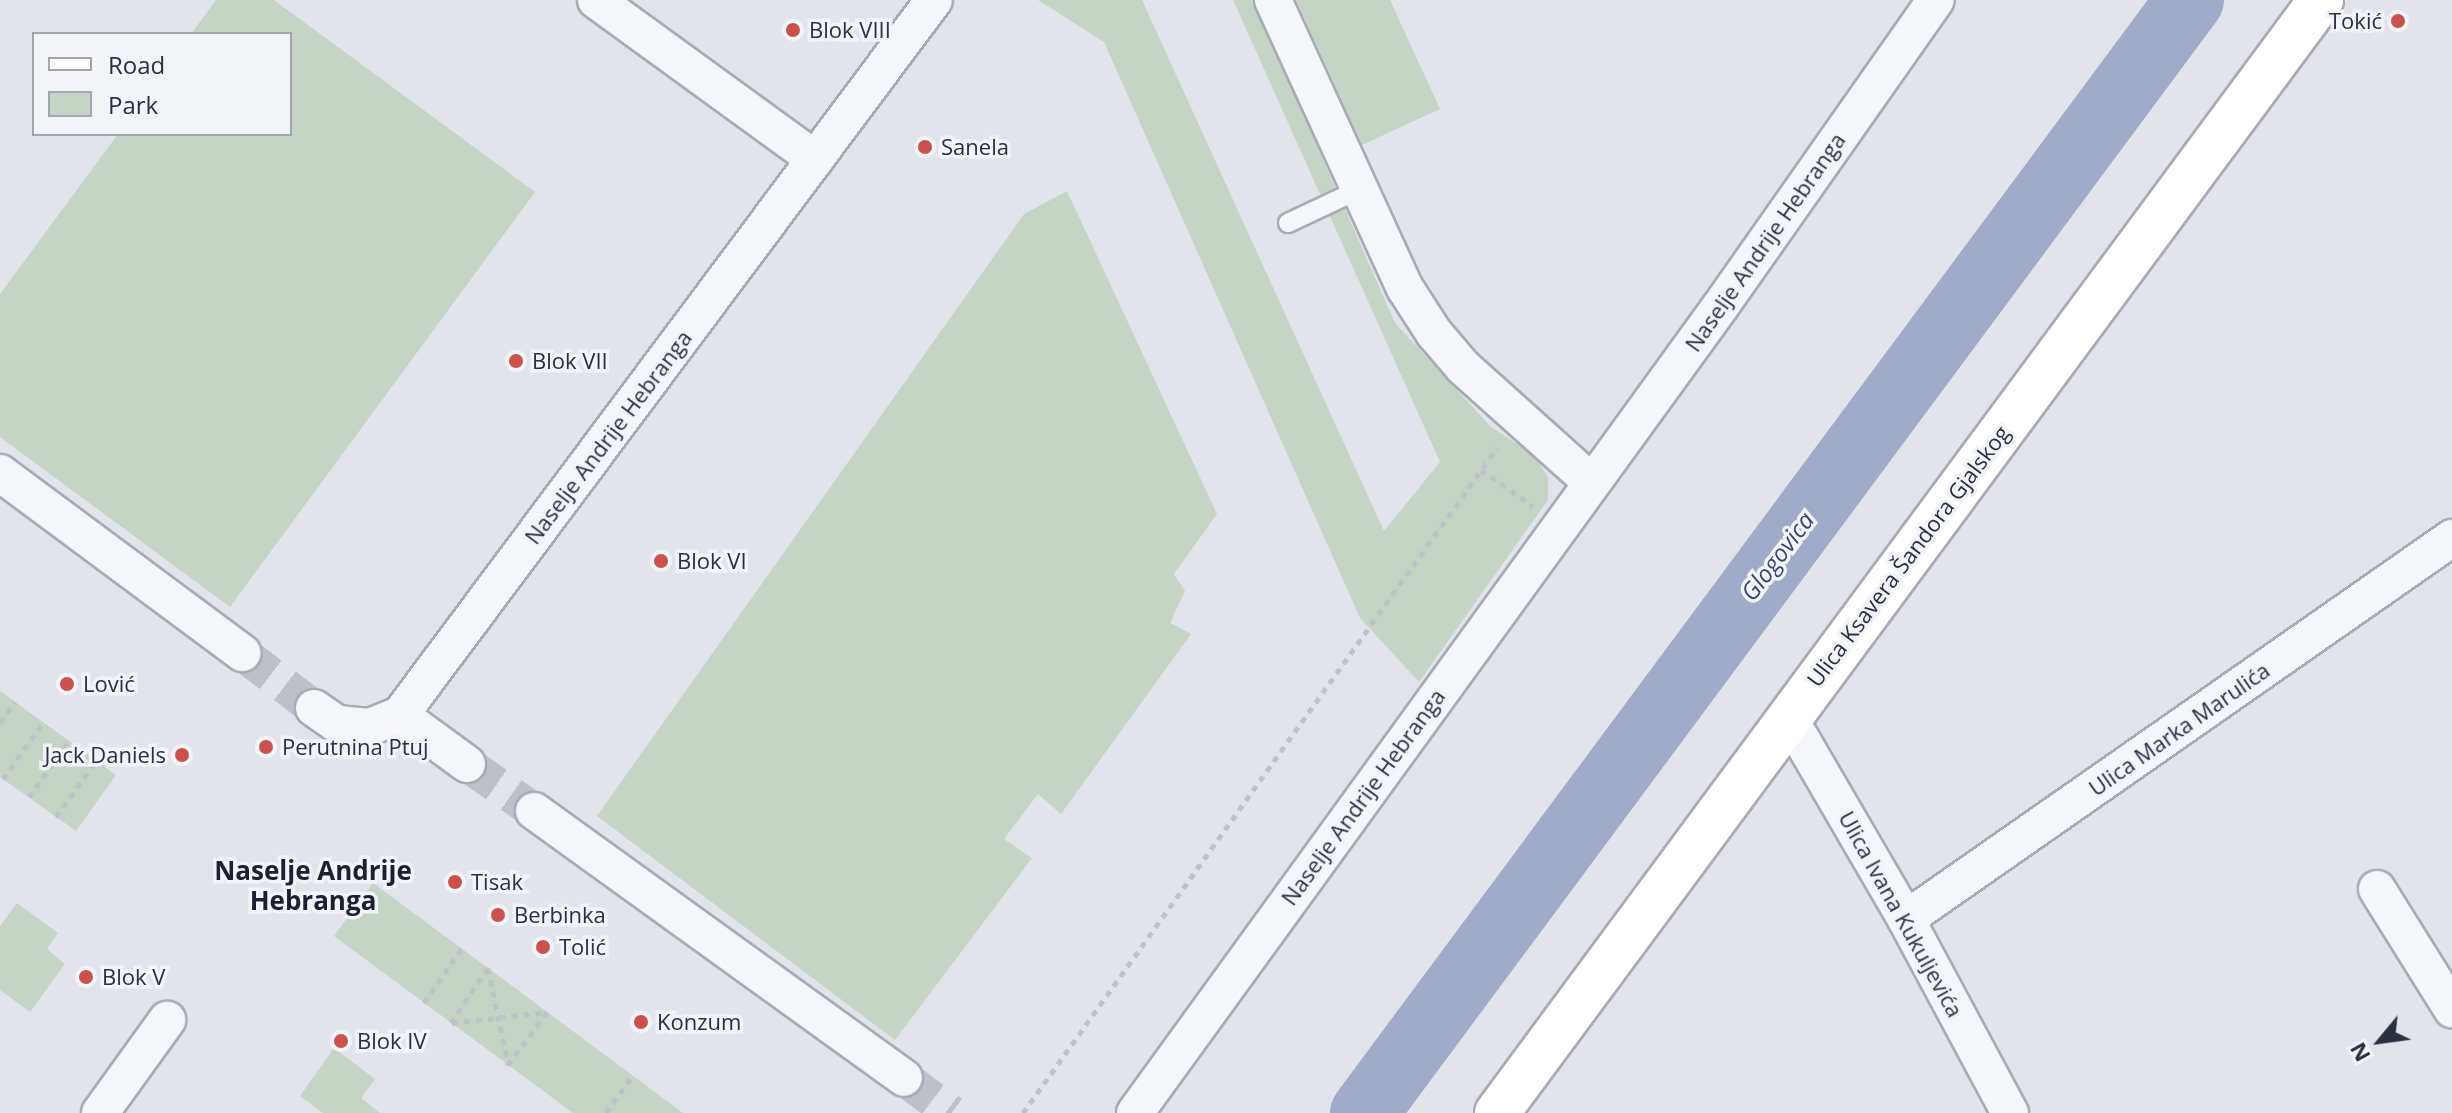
<!DOCTYPE html>
<meta charset="utf-8">
<style>
body{margin:0}
#map{position:relative;width:2452px;height:1113px;overflow:hidden;background:#e3e4eb;font-family:"Open Sans",sans-serif}
div>[style]{position:absolute}
[style*='--x']{left:calc(var(--x)*1px);top:calc(var(--y)*1px);width:calc(var(--w)*1px);rotate:calc(var(--a)*1deg)}
.green>*{inset:0;background:#c5d4c4}
.river>*{height:68px;margin:-34px;padding:0 34px;transform-origin:34px;border-radius:34px;background:#9fabc9}
.street-tunnel>*{height:36px;margin-top:-18px;transform-origin:0;background:repeating-linear-gradient(90deg,#bec0c9 0 36px,transparent 0 54px)}
.path>*{height:5px;margin-top:-2.5px;transform-origin:0;background:repeating-linear-gradient(90deg,#c0c2c9 0 6px,transparent 0 12px)}
.roads{filter:drop-shadow(2px 0 #a8aab5) drop-shadow(-2px 0 #a8aab5) drop-shadow(0 2px #a8aab5) drop-shadow(0 -2px #a8aab5)}
.lane>*{height:18px;margin:-9px;padding:0 9px;transform-origin:9px;border-radius:9px;background:#f5f6f9}
.street>*{height:36px;margin:-18px;padding:0 18px;transform-origin:18px;border-radius:18px;background:#f5f6f9}
.primary>*{height:44px;margin:-22px;padding:0 22px;transform-origin:22px;border-radius:22px;background:#fff}
.dots>*{width:22px;height:22px;translate:-50% -50%;box-sizing:border-box;border:4px solid #f2f4f8;border-radius:50%}
span{translate:-50% -50%;white-space:nowrap;text-align:center;line-height:1.15;-webkit-text-stroke:7px #f2f4f8;paint-order:stroke}
.poi-label{font-size:22px;color:#2b2f42}
.right{translate:-100% -50%;text-align:right}
.left{translate:0 -50%;text-align:left}
.street-label{font-size:22px;color:#2b2f42}
.water-label{font-size:24px;color:#364675;font-style:italic}
.quarter-label{font-size:26px;color:#1d2033;font-weight:700}
.legend{position:absolute;left:32px;top:32px;width:260px;height:104px;box-sizing:border-box;background:#f2f4f8;border:2px solid #a2a5af;margin:0;padding:10px 14px;list-style:none;font-size:24px;color:#2b2f42}
.legend li{display:flex;align-items:center;gap:16px;height:40px}
.legend b{width:40px;border:2px solid #a2a5af}
.north{position:absolute;left:2340px;top:1001px;width:80px;height:80px;-webkit-text-stroke:6px #f2f4f8;paint-order:stroke;rotate:241deg;font-size:22px;font-weight:700;line-height:32px;text-align:center;color:#2b2f42}
.north::after{content:'';display:block;margin:auto;width:28px;height:36px;background:#2b2f42;clip-path:polygon(50% 0,100% 100%,50% 72%,0 100%)}
</style>
<div id="map">
<div class="green">
<div style="clip-path:polygon(216px 0,274px 0,535px 192px,230px 607px,0 437px,0 294px,118px 134px,290px 134px,290px 34px,191px 34px)"></div>
<div style="clip-path:polygon(1038px 0,1142px 0,1384px 531px,1440px 462px,1233px 0,1253px 0,1395px 323px,1491px 427px,1534px 455px,1548px 477px,1548px 500px,1419px 682px,1360px 618px,1104px 42px)"></div>
<div style="clip-path:polygon(1296px 0,1390px 0,1440px 109px,1362px 145px)"></div>
<div style="clip-path:polygon(1067px 191px,1217px 514px,1174px 574px,1185px 591px,1170px 623px,1191px 634px,1061px 814px,1038px 794px,1004px 839px,1032px 858px,895px 1040px,597px 816px,1024px 214px)"></div>
<div style="clip-path:polygon(0 691px,116px 775px,76px 831px,0 777px)"></div>
<div style="clip-path:polygon(373px 883px,488px 968px,683px 1113px,573px 1113px,334px 936px)"></div>
<div style="clip-path:polygon(17px 903px,58px 933px,47px 949px,65px 964px,30px 1012px,0 990px,0 926px)"></div>
<div style="clip-path:polygon(334px 1048px,375px 1079px,361px 1098px,380px 1113px,323px 1113px,300px 1096px)"></div>
</div>
<div class="river">
<div style="--x:1364;--y:1113;--w:1386;--a:-53.42"></div>
</div>
<div class="street-tunnel">
<div style="--x:242;--y:653;--w:91;--a:37.4"></div>
<div style="--x:467;--y:764;--w:82;--a:35"></div>
<div style="--x:904;--y:1078;--w:59;--a:36.7"></div>
</div>
<div class="path">
<div style="--x:1481;--y:470;--w:63;--a:34.7"></div>
<div style="--x:0;--y:723;--w:26;--a:-54"></div>
<div style="--x:3;--y:779;--w:69;--a:-54.5"></div>
<div style="--x:29;--y:797;--w:69;--a:-54.5"></div>
<div style="--x:56;--y:817;--w:69;--a:-54.5"></div>
<div style="--x:424;--y:1003;--w:67;--a:-55.4"></div>
<div style="--x:451;--y:1023;--w:66;--a:-56.1"></div>
<div style="--x:488;--y:968;--w:99;--a:78.3"></div>
<div style="--x:452;--y:1023;--w:96;--a:-6.6"></div>
<div style="--x:547;--y:1012;--w:66;--a:126.3"></div>
<div style="--x:606;--y:1113;--w:47;--a:-54.6"></div>
<div style="--x:1023;--y:1113;--w:817;--a:-54.52"></div>
</div>
<div class="roads">
<div class="lane">
<div style="--x:1288;--y:223;--w:80;--a:-25.3"></div>
</div>
<div class="street">
<div style="--x:596;--y:0;--w:271;--a:36"></div>
<div style="--x:1273;--y:0;--w:317;--a:65.4"></div>
<div style="--x:1405;--y:288;--w:54;--a:57.2"></div>
<div style="--x:1434;--y:333;--w:45;--a:49.5"></div>
<div style="--x:1463;--y:367;--w:171;--a:41.9"></div>
<div style="--x:0;--y:473;--w:302;--a:36.6"></div>
<div style="--x:314;--y:708;--w:28;--a:35"></div>
<div style="--x:337;--y:724;--w:33;--a:5"></div>
<div style="--x:370;--y:727;--w:32;--a:-22"></div>
<div style="--x:1789;--y:718;--w:233;--a:59.8"></div>
<div style="--x:1906;--y:919;--w:220;--a:61.8"></div>
<div style="--x:467;--y:764;--w:83;--a:-143.8"></div>
<div style="--x:400;--y:715;--w:892;--a:-53.25"></div>
<div style="--x:534;--y:811;--w:456;--a:35.8"></div>
<div style="--x:2377;--y:889;--w:142;--a:58"></div>
<div style="--x:1906;--y:919;--w:666;--a:-34.91"></div>
<div style="--x:100;--y:1113;--w:115;--a:-54.2"></div>
<div style="--x:1135;--y:1113;--w:996;--a:-54.03"></div>
<div style="--x:1720;--y:307;--w:375;--a:-54.9"></div>
</div>
<div class="primary">
<div style="--x:1497;--y:1113;--w:1385;--a:-53.49"></div>
</div>
</div>
<div class="dots">
<div style="left:2398px;top:21px;background:#cb524c"></div>
<div style="left:793px;top:30px;background:#cb524c"></div>
<div style="left:925px;top:147px;background:#cb524c"></div>
<div style="left:516px;top:361px;background:#cb524c"></div>
<div style="left:661px;top:561px;background:#cb524c"></div>
<div style="left:67px;top:684px;background:#cb524c"></div>
<div style="left:266px;top:747px;background:#cb524c"></div>
<div style="left:182px;top:755px;background:#cb524c"></div>
<div style="left:455px;top:882px;background:#cb524c"></div>
<div style="left:498px;top:915px;background:#cb524c"></div>
<div style="left:543px;top:947px;background:#cb524c"></div>
<div style="left:86px;top:977px;background:#cb524c"></div>
<div style="left:641px;top:1022px;background:#cb524c"></div>
<div style="left:341px;top:1041px;background:#cb524c"></div>
</div>
<div class="poi-label">
<span class="right" style="left:2382px;top:21px">Tokić</span>
<span class="left" style="left:809px;top:30px">Blok VIII</span>
<span class="left" style="left:941px;top:147px">Sanela</span>
<span class="left" style="left:532px;top:361px">Blok VII</span>
<span class="left" style="left:677px;top:561px">Blok VI</span>
<span class="left" style="left:83px;top:684px">Lović</span>
<span class="left" style="left:282px;top:747px">Perutnina Ptuj</span>
<span class="right" style="left:166px;top:755px">Jack Daniels</span>
<span class="left" style="left:471px;top:882px">Tisak</span>
<span class="left" style="left:514px;top:915px">Berbinka</span>
<span class="left" style="left:559px;top:947px">Tolić</span>
<span class="left" style="left:102px;top:977px">Blok V</span>
<span class="left" style="left:657px;top:1022px">Konzum</span>
<span class="left" style="left:357px;top:1041px">Blok IV</span>
</div>
<div class="street-label">
<span style="left:1765px;top:242px;rotate:-55deg">Naselje Andrije Hebranga</span>
<span style="left:608px;top:437px;rotate:-53deg">Naselje Andrije Hebranga</span>
<span style="left:1908px;top:556px;rotate:-53deg">Ulica Ksavera Šandora Gjalskog</span>
<span style="left:2179px;top:729px;rotate:-35deg">Ulica Marka Marulića</span>
<span style="left:1363px;top:797px;rotate:-54deg">Naselje Andrije Hebranga</span>
<span style="left:1901px;top:914px;rotate:61deg">Ulica Ivana Kukuljevića</span>
</div>
<div class="water-label">
<span style="left:1777px;top:556px;rotate:-53deg">Glogovica</span>
</div>
<div class="quarter-label">
<span style="left:313px;top:886px">Naselje Andrije<br>Hebranga</span>
</div>
<ul class="legend">
<li><b style="height:10px;background:#fff"></b>Road</li>
<li><b style="height:22px;background:#c5d4c4"></b>Park</li>
</ul>
<div class="north">N</div>
</div>
